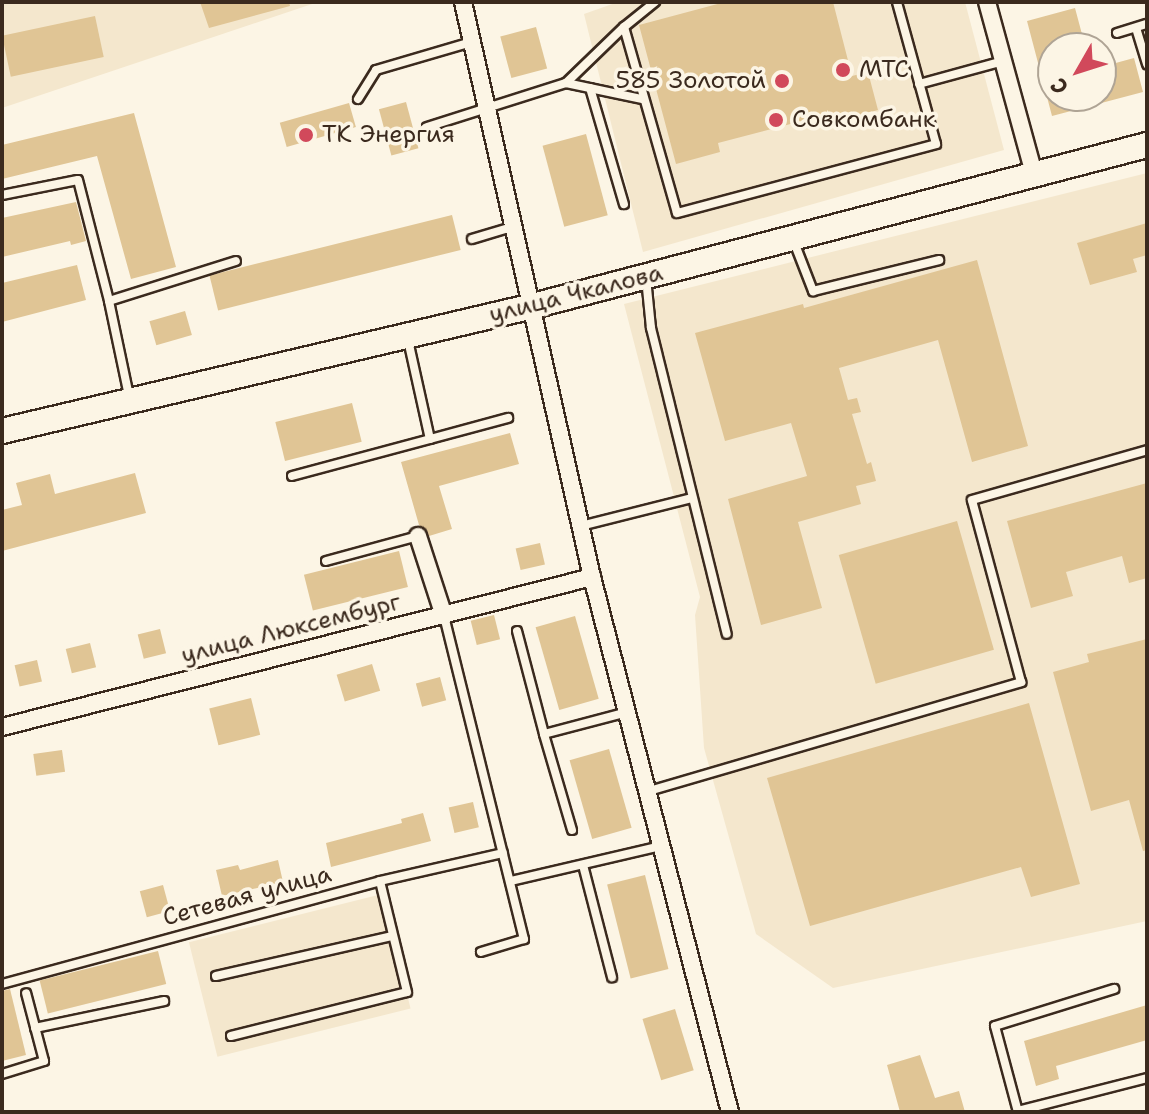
<!DOCTYPE html>
<meta charset="utf-8">
<style>
body{margin:0}
#map{position:relative;width:1149px;height:1114px;overflow:hidden;background:#fcf5e5;font-family:"Shantell Sans",sans-serif}
div>[style]{position:absolute}
[style*='--x']{left:calc(var(--x)*1px);top:calc(var(--y)*1px);width:calc(var(--w)*1px);rotate:calc(var(--a)*1deg)}
.built>*{inset:0;background:#f4e7cd;transform-origin:0 0}
.building>*{inset:0;background:#e0c595;transform-origin:0 0}
.roads{filter:drop-shadow(2px 0 #3b2a1e) drop-shadow(-2px 0 #3b2a1e) drop-shadow(0 2px #3b2a1e) drop-shadow(0 -2px #3b2a1e)}
.lane>*{height:8px;margin:-4px;padding:0 4px;transform-origin:4px;border-radius:4px;background:#fcf5e5}
.street>*{height:16px;margin:-8px;padding:0 8px;transform-origin:8px;border-radius:8px;background:#fcf5e5}
.secondary>*{height:24px;margin:-12px;padding:0 12px;transform-origin:12px;border-radius:12px;background:#fcf5e5}
.dots>*{width:22px;height:22px;translate:-50% -50%;box-sizing:border-box;border:4px solid #fcf5e5;border-radius:50%}
span{translate:-50% -50%;white-space:nowrap;text-align:center;line-height:1.15;-webkit-text-stroke:7px #fcf5e5;paint-order:stroke}
.poi-label{font-size:24px;color:#3b2a1e}
.left{translate:0 -50%;text-align:left}
.right{translate:-100% -50%;text-align:right}
.street-label{font-size:24px;color:#3b2a1e}
.frame{position:absolute;inset:0;border:4px solid #3b2a1e;pointer-events:none}
.north{position:absolute;left:1037px;top:32px;width:80px;height:80px;box-sizing:border-box;background:#fcf5e5;border:2px solid #afa495;border-radius:50%;rotate:231deg;font-size:22px;font-weight:700;line-height:32px;text-align:center;color:#3b2a1e}
.north::after{content:'';display:block;margin:auto;width:28px;height:36px;background:#d1495b;clip-path:polygon(50% 0,100% 100%,50% 72%,0 100%)}
</style>
<div id="map">
<div class="built">
<div style="clip-path:polygon(2px 2px,318px 2px,2px 108px)"></div>
<div style="clip-path:polygon(618px 2px,965px 2px,1004px 150px,643px 252px,584px 14px)"></div>
<div style="clip-path:polygon(1147px 173px,1147px 921px,833px 988px,756px 934px,704px 748px,695px 615px,700px 597px,624px 304px)"></div>
<div style="left:382px;top:894px;width:118px;height:199px;rotate:76deg"></div>
</div>
<div class="building">
<div style="clip-path:polygon(200px 2px,289px 2px,290px 6px,209px 28px)"></div>
<div style="clip-path:polygon(725px 2px,833px 2px,852px 76px,868px 72px,878px 110px,834px 122px,832px 113px,718px 143px,720px 152px,676px 164px,639px 25px)"></div>
<div style="clip-path:polygon(1075px 8px,1083px 38px,1071px 41px,1073px 48px,1053px 48px,1053px 96px,1101px 96px,1101px 67px,1134px 58px,1143px 92px,1052px 116px,1027px 21px)"></div>
<div style="left:95px;top:16px;width:42px;height:95px;rotate:78deg"></div>
<div style="left:536px;top:27px;width:43px;height:37px;rotate:75deg"></div>
<div style="left:406px;top:102px;width:48px;height:28px;rotate:75deg"></div>
<div style="left:349px;top:103px;width:25px;height:72px;rotate:74deg"></div>
<div style="clip-path:polygon(134px 113px,176px 267px,131px 279px,97px 156px,2px 179px,2px 145px)"></div>
<div style="left:586px;top:134px;width:84px;height:45px;rotate:75deg"></div>
<div style="clip-path:polygon(76px 202px,86px 241px,71px 245px,70px 241px,2px 257px,2px 218px)"></div>
<div style="left:452px;top:215px;width:36px;height:250px;rotate:76deg"></div>
<div style="clip-path:polygon(1147px 223px,1147px 255px,1133px 259px,1137px 272px,1090px 285px,1077px 243px)"></div>
<div style="clip-path:polygon(977px 260px,1028px 446px,972px 462px,938px 340px,839px 368px,848px 400px,857px 398px,861px 412px,852px 414px,867px 464px,871px 462px,876px 481px,856px 486px,861px 504px,798px 522px,822px 608px,761px 625px,728px 499px,807px 476px,791px 423px,725px 441px,695px 333px,803px 304px,804px 308px)"></div>
<div style="clip-path:polygon(77px 265px,86px 300px,2px 322px,2px 283px)"></div>
<div style="left:185px;top:311px;width:25px;height:37px;rotate:74deg"></div>
<div style="left:352px;top:403px;width:40px;height:79px;rotate:76deg"></div>
<div style="clip-path:polygon(510px 433px,519px 464px,439px 486px,452px 529px,429px 536px,419px 525px,401px 462px)"></div>
<div style="clip-path:polygon(135px 473px,146px 513px,2px 551px,2px 510px,22px 505px,16px 483px,50px 474px,55px 494px)"></div>
<div style="clip-path:polygon(1147px 483px,1147px 578px,1129px 583px,1122px 556px,1066px 572px,1073px 596px,1031px 608px,1007px 521px)"></div>
<div style="left:957px;top:521px;width:134px;height:123px;rotate:74deg"></div>
<div style="left:540px;top:543px;width:22px;height:25px;rotate:77deg"></div>
<div style="left:399px;top:551px;width:37px;height:98px;rotate:76deg"></div>
<div style="left:494px;top:615px;width:25px;height:24px;rotate:76deg"></div>
<div style="left:575px;top:616px;width:86px;height:41px;rotate:74deg"></div>
<div style="left:160px;top:629px;width:25px;height:23px;rotate:76deg"></div>
<div style="clip-path:polygon(1147px 639px,1147px 850px,1143px 851px,1129px 800px,1091px 811px,1053px 672px,1089px 662px,1087px 654px)"></div>
<div style="left:90px;top:643px;width:25px;height:25px;rotate:76deg"></div>
<div style="left:37px;top:660px;width:22px;height:23px;rotate:77deg"></div>
<div style="left:372px;top:664px;width:28px;height:37px;rotate:73deg"></div>
<div style="left:440px;top:677px;width:24px;height:25px;rotate:75deg"></div>
<div style="left:251px;top:698px;width:38px;height:43px;rotate:76deg"></div>
<div style="clip-path:polygon(1029px 703px,1080px 884px,1031px 897px,1021px 867px,810px 926px,767px 778px)"></div>
<div style="left:609px;top:749px;width:82px;height:41px;rotate:74deg"></div>
<div style="left:62px;top:750px;width:22px;height:29px;rotate:82deg"></div>
<div style="left:473px;top:802px;width:26px;height:25px;rotate:77deg"></div>
<div style="clip-path:polygon(423px 813px,431px 841px,331px 867px,326px 843px,402px 823px,401px 819px)"></div>
<div style="clip-path:polygon(278px 860px,283px 882px,222px 896px,216px 870px,238px 865px,240px 870px)"></div>
<div style="left:645px;top:875px;width:97px;height:39px;rotate:76deg"></div>
<div style="left:163px;top:885px;width:27px;height:24px;rotate:75deg"></div>
<div style="left:158px;top:951px;width:34px;height:122px;rotate:76deg"></div>
<div style="clip-path:polygon(10px 989px,26px 1055px,2px 1061px,2px 991px)"></div>
<div style="clip-path:polygon(1147px 1005px,1147px 1040px,1056px 1066px,1059px 1079px,1036px 1086px,1024px 1041px)"></div>
<div style="left:675px;top:1009px;width:64px;height:34px;rotate:73deg"></div>
<div style="clip-path:polygon(920px 1055px,935px 1098px,959px 1091px,965px 1112px,900px 1112px,887px 1065px)"></div>
</div>
<div class="roads">
<div class="lane">
<div style="--x:655;--y:2;--w:40;--a:141"></div>
<div style="--x:624;--y:27;--w:193;--a:74.1"></div>
<div style="--x:677;--y:213;--w:268;--a:-14.9"></div>
<div style="--x:936;--y:144;--w:147;--a:-105.4"></div>
<div style="--x:1136;--y:28;--w:38;--a:73"></div>
<div style="--x:1117;--y:33;--w:31;--a:-17"></div>
<div style="--x:566;--y:83;--w:78;--a:11.9"></div>
<div style="--x:919;--y:84;--w:87;--a:-15.3"></div>
<div style="--x:590;--y:88;--w:121;--a:73.7"></div>
<div style="--x:358;--y:99;--w:34;--a:-58"></div>
<div style="--x:376;--y:70;--w:100;--a:-16.3"></div>
<div style="--x:427;--y:127;--w:146;--a:-17.6"></div>
<div style="--x:566;--y:83;--w:81;--a:-44"></div>
<div style="--x:2;--y:195;--w:77;--a:-11.2"></div>
<div style="--x:78;--y:180;--w:125;--a:75.6"></div>
<div style="--x:472;--y:239;--w:42;--a:-16.7"></div>
<div style="--x:794;--y:242;--w:53;--a:68.8"></div>
<div style="--x:813;--y:291;--w:130;--a:-13.8"></div>
<div style="--x:646;--y:278;--w:50;--a:84.3"></div>
<div style="--x:651;--y:328;--w:315;--a:76.1"></div>
<div style="--x:408;--y:340;--w:101;--a:77.5"></div>
<div style="--x:430;--y:439;--w:81;--a:-15.1"></div>
<div style="--x:129;--y:396;--w:97;--a:-101.9"></div>
<div style="--x:109;--y:301;--w:133;--a:-17.5"></div>
<div style="--x:292;--y:476;--w:143;--a:-15"></div>
<div style="--x:581;--y:526;--w:114;--a:-14.2"></div>
<div style="--x:326;--y:561;--w:95;--a:-15.2"></div>
<div style="--x:444;--y:616;--w:333;--a:76.1"></div>
<div style="--x:524;--y:939;--w:45;--a:163.2"></div>
<div style="--x:517;--y:631;--w:106;--a:75.3"></div>
<div style="--x:649;--y:791;--w:388;--a:-16.3"></div>
<div style="--x:1021;--y:682;--w:188;--a:-105.1"></div>
<div style="--x:972;--y:500;--w:182;--a:-15.9"></div>
<div style="--x:572;--y:830;--w:100;--a:-106.3"></div>
<div style="--x:544;--y:734;--w:86;--a:-14.8"></div>
<div style="--x:583;--y:865;--w:116;--a:75.5"></div>
<div style="--x:511;--y:881;--w:155;--a:-13.1"></div>
<div style="--x:216;--y:976;--w:180;--a:-12.8"></div>
<div style="--x:2;--y:984;--w:392;--a:-15.2"></div>
<div style="--x:380;--y:881;--w:126;--a:-12.8"></div>
<div style="--x:35;--y:1028;--w:132;--a:-11.8"></div>
<div style="--x:231;--y:1036;--w:181;--a:-14"></div>
<div style="--x:407;--y:992;--w:114;--a:-103.7"></div>
<div style="--x:2;--y:1074;--w:44;--a:-17.2"></div>
<div style="--x:44;--y:1061;--w:70;--a:-104.8"></div>
<div style="--x:1018;--y:1111;--w:133;--a:-14.3"></div>
<div style="--x:1018;--y:1112;--w:89;--a:-105"></div>
<div style="--x:995;--y:1026;--w:125;--a:-17.3"></div>
</div>
<div class="street">
<div style="--x:463;--y:2;--w:589;--a:77.36"></div>
<div style="--x:592;--y:577;--w:553;--a:75.54"></div>
<div style="--x:987;--y:2;--w:178;--a:74.7"></div>
<div style="--x:418;--y:536;--w:84;--a:72"></div>
<div style="--x:2;--y:727;--w:609;--a:-14.26"></div>
</div>
<div class="secondary">
<div style="--x:2;--y:431;--w:541;--a:-13.24"></div>
<div style="--x:529;--y:307;--w:639;--a:-14.69"></div>
</div>
</div>
<div class="dots">
<div style="left:843px;top:70px;background:#d1495b"></div>
<div style="left:782px;top:81px;background:#d1495b"></div>
<div style="left:776px;top:120px;background:#d1495b"></div>
<div style="left:306px;top:135px;background:#d1495b"></div>
</div>
<div class="poi-label">
<span class="left" style="left:859px;top:70px">МТС</span>
<span class="right" style="left:766px;top:81px">585 Золотой</span>
<span class="left" style="left:792px;top:120px">Совкомбанк</span>
<span class="left" style="left:322px;top:135px">ТК Энергия</span>
</div>
<div class="street-label">
<span style="left:576px;top:294px;rotate:-14deg">улица Чкалова</span>
<span style="left:291px;top:629px;rotate:-14deg">улица Люксембург</span>
<span style="left:247px;top:896px;rotate:-15deg">Сетевая улица</span>
</div>
<div class="frame"></div>
<div class="north">С</div>
</div>
